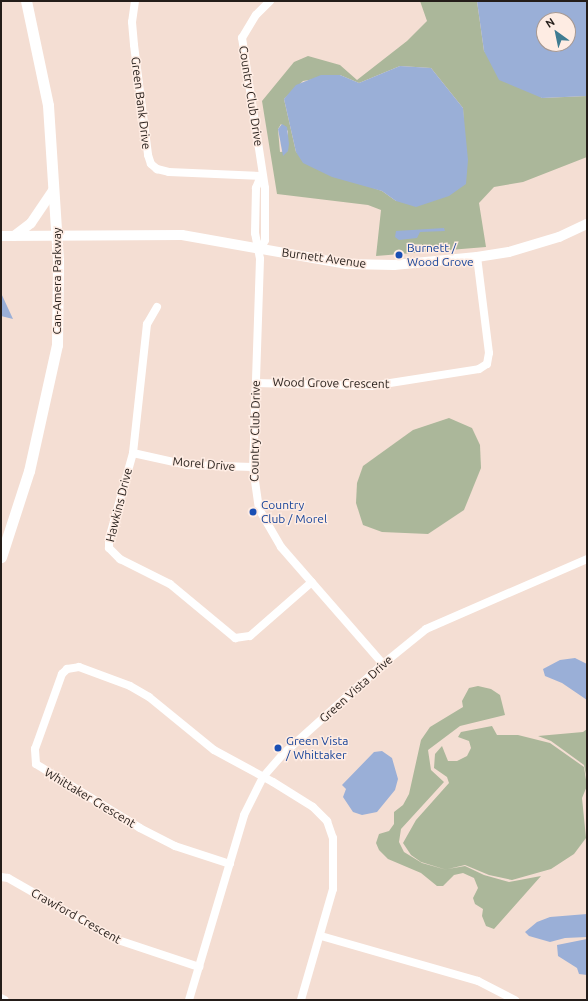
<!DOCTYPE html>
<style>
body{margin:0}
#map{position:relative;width:588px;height:1001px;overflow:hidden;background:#f4ded3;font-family:Ubuntu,sans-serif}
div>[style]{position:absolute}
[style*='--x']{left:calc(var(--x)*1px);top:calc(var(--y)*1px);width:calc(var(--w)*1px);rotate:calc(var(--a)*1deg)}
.green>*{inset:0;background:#abb79a}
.water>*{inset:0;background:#9aafd7}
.minor>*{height:8px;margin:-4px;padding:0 4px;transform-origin:4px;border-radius:4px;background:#fff}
.tertiary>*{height:10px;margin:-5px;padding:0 5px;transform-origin:5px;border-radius:5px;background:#fff}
.secondary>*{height:11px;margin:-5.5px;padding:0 5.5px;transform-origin:5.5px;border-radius:5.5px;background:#fff}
.dots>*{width:11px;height:11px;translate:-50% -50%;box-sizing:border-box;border:2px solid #feece3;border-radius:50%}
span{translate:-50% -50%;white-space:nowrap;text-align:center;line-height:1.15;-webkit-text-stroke:3px #feece3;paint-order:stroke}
.street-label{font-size:12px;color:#241d19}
.transit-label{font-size:12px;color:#164399}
.left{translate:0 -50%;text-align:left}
.frame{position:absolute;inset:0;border:2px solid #241d19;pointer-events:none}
.north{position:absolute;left:536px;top:12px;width:40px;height:40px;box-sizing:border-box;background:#feece3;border:1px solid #a79992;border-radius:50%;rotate:327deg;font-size:11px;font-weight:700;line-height:16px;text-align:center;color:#241d19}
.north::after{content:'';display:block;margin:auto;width:14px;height:18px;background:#3f7c92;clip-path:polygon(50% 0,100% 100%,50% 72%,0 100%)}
</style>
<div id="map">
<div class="green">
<div style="clip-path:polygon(evenodd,420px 1px,477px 1px,484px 51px,542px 98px,587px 96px,587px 157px,523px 182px,494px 187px,479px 203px,486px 247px,376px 256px,381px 210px,368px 205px,277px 194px,262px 101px,294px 62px,308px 56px,340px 65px,357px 80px,407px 41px,427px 21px,420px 1px,400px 66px,431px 68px,463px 108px,464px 131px,396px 201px,382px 191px,359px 183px,296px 152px,284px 99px,303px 81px,340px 75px,359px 83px,400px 66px,420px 1px,281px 124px,288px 131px,288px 151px,280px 152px,278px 129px,281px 124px)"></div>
<div style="clip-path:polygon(449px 418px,472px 428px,480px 445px,481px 468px,464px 510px,428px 534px,382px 532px,363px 525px,356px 503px,357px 483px,363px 466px,413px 430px)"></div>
<div style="clip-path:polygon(478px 686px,491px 689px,500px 695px,505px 715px,460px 726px,428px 750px,431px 770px,444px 782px,401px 829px,399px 842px,404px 852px,422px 863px,447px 870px,421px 862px,411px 855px,403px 843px,416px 820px,449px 783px,447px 777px,434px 768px,435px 754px,442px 746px,448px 761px,457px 761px,467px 756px,471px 748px,469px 741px,458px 737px,461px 732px,492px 726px,497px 735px,518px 735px,550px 743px,584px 767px,587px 786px,582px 798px,586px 838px,574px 854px,551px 869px,512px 880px,489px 875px,465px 865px,448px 869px,465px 866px,484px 875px,509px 882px,541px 876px,494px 929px,486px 926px,482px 916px,483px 909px,475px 904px,473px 898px,478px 888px,474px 878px,463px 873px,454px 875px,443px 886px,437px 886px,421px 873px,388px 859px,379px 850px,376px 843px,379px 834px,389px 831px,394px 824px,394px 812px,403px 805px,409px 794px,421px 740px,430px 727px,463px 707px,462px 701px,469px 688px)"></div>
<div style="clip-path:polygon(587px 729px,587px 780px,584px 765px,551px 741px,538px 736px,583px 732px)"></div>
</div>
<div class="water">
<div style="clip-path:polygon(evenodd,477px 1px,587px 1px,587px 96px,542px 98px,499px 80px,484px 51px,477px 1px,544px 20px,568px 20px,568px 44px,544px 44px,544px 20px)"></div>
<div style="clip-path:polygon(400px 66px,431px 68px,463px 108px,468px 160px,466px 184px,449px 196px,416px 207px,396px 201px,382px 191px,332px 177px,303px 163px,296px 152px,284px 99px,296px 85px,321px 75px,340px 75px,359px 83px)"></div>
<div style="clip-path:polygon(282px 124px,287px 127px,289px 144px,288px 151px,283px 156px,278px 129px)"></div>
<div style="clip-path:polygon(444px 228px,445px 231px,420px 232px,417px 238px,399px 240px,395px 237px,396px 231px)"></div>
<div style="clip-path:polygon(1px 293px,13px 319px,1px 316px)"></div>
<div style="clip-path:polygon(575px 658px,587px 664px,587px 700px,562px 683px,545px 676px,543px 669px,560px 660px)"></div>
<div style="clip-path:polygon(382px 751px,392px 758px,398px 779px,395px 790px,377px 812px,362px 815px,353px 812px,343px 797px,346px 789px,342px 785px,374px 752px)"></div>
<div style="clip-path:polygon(587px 914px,587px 937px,565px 938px,550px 942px,529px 936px,525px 932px,537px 922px,550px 917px)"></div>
<div style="clip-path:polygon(587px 939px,587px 975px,579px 974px,577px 968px,558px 956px,557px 945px)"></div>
</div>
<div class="minor">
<div style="--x:135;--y:1;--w:21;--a:98"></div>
<div style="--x:132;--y:22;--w:23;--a:85"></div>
<div style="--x:134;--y:45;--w:111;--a:82.7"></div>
<div style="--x:148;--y:155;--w:9;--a:72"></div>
<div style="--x:151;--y:164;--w:8;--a:40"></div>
<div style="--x:157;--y:169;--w:12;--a:14"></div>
<div style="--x:169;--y:172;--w:92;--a:2.5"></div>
<div style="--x:261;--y:176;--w:13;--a:113"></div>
<div style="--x:256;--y:188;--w:45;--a:91.3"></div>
<div style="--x:255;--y:233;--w:26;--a:79"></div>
<div style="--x:260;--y:259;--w:208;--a:91.9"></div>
<div style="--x:253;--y:467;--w:42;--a:81.9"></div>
<div style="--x:259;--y:509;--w:44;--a:59.9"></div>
<div style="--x:281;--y:547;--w:155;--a:48.9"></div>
<div style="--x:260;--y:250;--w:11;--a:-63"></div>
<div style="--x:265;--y:240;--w:52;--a:-90"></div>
<div style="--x:265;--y:188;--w:152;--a:-98.7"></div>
<div style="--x:242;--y:38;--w:27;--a:-59"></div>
<div style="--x:256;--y:15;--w:20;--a:-45"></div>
<div style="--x:157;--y:307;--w:20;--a:120"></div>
<div style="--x:147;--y:324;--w:130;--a:96.2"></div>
<div style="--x:133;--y:453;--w:89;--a:105.6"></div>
<div style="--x:109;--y:539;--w:9;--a:90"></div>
<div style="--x:109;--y:548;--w:16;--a:45"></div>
<div style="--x:120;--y:559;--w:56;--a:26.6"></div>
<div style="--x:170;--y:584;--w:85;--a:39.7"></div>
<div style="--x:235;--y:638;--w:15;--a:-8"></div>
<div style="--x:250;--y:636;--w:82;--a:-41.1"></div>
<div style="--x:256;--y:383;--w:115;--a:1.5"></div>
<div style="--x:371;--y:386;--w:109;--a:-8.9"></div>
<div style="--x:479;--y:369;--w:9;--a:-32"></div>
<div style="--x:487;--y:364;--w:11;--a:-80"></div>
<div style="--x:489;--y:353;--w:97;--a:-97.1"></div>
<div style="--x:133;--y:453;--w:55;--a:12.5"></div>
<div style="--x:187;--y:465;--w:66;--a:1.7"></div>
<div style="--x:230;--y:864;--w:58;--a:-161.9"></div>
<div style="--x:175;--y:846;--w:39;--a:-153"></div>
<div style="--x:140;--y:828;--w:122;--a:-148.4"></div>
<div style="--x:36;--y:764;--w:15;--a:-94"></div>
<div style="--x:35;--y:749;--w:80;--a:-70.2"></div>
<div style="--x:62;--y:674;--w:7;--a:-45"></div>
<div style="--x:67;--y:669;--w:12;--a:-9"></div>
<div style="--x:79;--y:667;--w:54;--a:20.4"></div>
<div style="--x:130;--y:686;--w:22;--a:30"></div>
<div style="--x:149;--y:697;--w:84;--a:39.2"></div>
<div style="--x:214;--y:750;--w:67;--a:28.5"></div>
<div style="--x:273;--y:782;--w:47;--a:32"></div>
<div style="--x:313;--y:807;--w:20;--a:45"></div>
<div style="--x:327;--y:821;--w:18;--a:71"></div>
<div style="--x:333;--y:838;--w:51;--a:90"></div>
<div style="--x:333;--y:889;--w:116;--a:106.1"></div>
<div style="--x:1;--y:877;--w:7;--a:8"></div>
<div style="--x:8;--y:878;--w:123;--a:29.7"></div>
<div style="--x:115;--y:939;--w:89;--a:18.4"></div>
<div style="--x:321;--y:936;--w:163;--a:16"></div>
<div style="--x:478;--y:981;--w:42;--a:27.2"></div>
<div style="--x:1;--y:998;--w:4;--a:27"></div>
<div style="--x:189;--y:1000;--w:193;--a:-73.4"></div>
<div style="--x:244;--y:815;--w:42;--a:-63.4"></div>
<div style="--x:263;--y:777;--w:29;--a:-49"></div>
<div style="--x:282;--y:755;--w:136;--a:-42"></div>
<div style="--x:383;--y:664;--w:55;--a:-39.1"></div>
<div style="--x:426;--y:629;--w:176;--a:-23.5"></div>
</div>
<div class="tertiary">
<div style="--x:1;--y:236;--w:181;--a:-0.3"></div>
<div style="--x:182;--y:235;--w:168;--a:10"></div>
<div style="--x:347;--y:264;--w:47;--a:1.2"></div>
<div style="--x:394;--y:265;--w:83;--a:-5.5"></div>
<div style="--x:477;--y:257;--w:32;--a:-9"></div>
<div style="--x:509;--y:252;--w:52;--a:-16.7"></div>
<div style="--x:559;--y:237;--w:31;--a:-25"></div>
<div style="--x:14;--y:236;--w:21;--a:-37"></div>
<div style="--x:31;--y:223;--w:41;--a:-55.9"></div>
</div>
<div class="secondary">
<div style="--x:1;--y:557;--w:90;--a:-72"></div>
<div style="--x:29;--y:471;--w:129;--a:-77.5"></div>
<div style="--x:57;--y:345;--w:85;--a:-89.3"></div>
<div style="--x:58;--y:260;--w:155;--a:-93.7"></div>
<div style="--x:48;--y:105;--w:106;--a:-101.9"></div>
</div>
<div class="dots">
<div style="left:399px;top:255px;background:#1a4fb4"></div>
<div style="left:253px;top:512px;background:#1a4fb4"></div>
<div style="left:278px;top:748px;background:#1a4fb4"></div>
</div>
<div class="street-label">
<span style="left:251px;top:96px;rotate:81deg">Country Club Drive</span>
<span style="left:141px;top:103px;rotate:83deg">Green Bank Drive</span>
<span style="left:324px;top:258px;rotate:8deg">Burnett Avenue</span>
<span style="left:57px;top:281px;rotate:-90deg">Can-Amera Parkway</span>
<span style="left:331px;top:383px;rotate:1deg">Wood Grove Crescent</span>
<span style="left:255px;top:431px;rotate:-89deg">Country Club Drive</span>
<span style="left:204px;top:464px;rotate:5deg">Morel Drive</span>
<span style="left:119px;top:505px;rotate:-76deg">Hawkins Drive</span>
<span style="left:356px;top:689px;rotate:-42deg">Green Vista Drive</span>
<span style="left:90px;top:798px;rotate:31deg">Whittaker Crescent</span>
<span style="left:76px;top:916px;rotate:29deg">Crawford Crescent</span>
</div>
<div class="transit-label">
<span class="left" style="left:407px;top:255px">Burnett /<br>Wood Grove</span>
<span class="left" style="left:261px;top:512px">Country<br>Club / Morel</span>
<span class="left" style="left:286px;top:748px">Green Vista<br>/ Whittaker</span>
</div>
<div class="frame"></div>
<div class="north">N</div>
</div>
